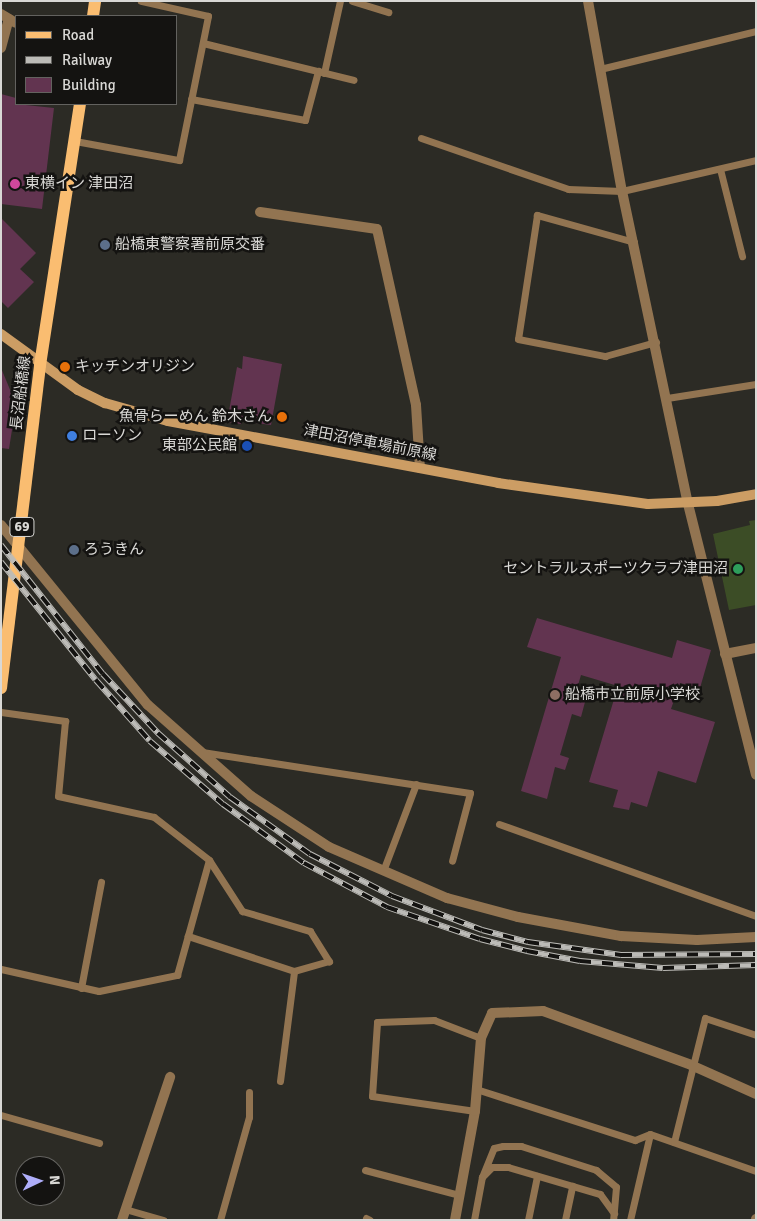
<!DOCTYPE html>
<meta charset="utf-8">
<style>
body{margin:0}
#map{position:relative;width:757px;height:1221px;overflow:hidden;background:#2c2b25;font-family:Signika,"Noto Sans JP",sans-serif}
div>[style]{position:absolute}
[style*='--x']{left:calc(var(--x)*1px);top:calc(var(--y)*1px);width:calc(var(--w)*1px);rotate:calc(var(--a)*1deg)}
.green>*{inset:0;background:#3c4d26}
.building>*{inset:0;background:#623450}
.lane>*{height:7px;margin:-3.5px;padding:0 3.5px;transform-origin:3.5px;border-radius:3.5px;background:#927451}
.street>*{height:10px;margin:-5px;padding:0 5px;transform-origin:5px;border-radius:5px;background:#927451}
.secondary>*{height:10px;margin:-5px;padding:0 5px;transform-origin:5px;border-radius:5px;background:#cc9d64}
.primary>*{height:12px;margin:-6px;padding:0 6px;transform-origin:6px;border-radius:6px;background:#fabd71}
.rail>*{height:5.5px;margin-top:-2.75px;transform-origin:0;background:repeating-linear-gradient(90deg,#141311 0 11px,#bcbbb7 0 22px);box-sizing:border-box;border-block:1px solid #bcbbb7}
.dots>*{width:14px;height:14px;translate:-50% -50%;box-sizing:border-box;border:2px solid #141311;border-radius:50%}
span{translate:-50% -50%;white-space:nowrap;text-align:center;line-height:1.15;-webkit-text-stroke:5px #141311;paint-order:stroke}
.shield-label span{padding:1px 4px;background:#141311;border:1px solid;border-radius:4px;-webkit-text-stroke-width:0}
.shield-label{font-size:14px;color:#d9d8d5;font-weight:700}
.poi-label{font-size:15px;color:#d9d8d5}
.left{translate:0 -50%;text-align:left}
.right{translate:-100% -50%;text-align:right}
.street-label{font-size:15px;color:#d9d8d5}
.frame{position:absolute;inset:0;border:2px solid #d9d8d5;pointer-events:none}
.legend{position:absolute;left:15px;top:15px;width:162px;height:90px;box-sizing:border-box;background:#141311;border:1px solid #63625f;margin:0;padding:6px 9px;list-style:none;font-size:15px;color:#d9d8d5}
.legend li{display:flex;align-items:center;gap:10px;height:25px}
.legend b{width:25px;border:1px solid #63625f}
.north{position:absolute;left:15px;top:1156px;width:50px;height:50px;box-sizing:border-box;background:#141311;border:1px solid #63625f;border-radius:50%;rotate:87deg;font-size:14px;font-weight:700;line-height:20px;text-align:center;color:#d9d8d5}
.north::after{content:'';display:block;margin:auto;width:18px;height:22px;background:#afaefa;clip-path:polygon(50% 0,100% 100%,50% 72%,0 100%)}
</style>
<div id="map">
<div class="green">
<div style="clip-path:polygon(756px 520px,756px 605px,729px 610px,713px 534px,750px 525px,749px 521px)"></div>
</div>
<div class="building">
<div style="clip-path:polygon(1px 94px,16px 98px,16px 104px,54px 108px,42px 209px,1px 204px)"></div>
<div style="clip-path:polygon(1px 218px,36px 253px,20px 269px,34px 282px,8px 308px,1px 301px)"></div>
<div style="clip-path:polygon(243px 356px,282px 364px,271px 425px,242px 421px,241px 424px,227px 422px,237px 367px,242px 369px)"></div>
<div style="clip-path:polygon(1px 368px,16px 404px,9px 449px,1px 448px)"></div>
<div style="clip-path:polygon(537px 618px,672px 658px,677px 640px,711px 650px,700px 688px,680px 683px,671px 709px,715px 722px,696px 783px,658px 771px,647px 807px,631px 802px,629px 810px,613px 807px,618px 790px,589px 782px,618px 686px,581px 675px,574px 699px,585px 702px,581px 717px,572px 714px,560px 755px,569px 758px,565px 770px,555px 767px,547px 799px,521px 791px,561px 657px,527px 647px)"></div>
</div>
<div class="lane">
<div style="--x:352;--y:1;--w:38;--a:17"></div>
<div style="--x:203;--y:43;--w:155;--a:13.8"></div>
<div style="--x:600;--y:69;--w:161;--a:-13.7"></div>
<div style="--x:324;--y:73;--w:74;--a:-77.5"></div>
<div style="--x:191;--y:99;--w:116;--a:10.4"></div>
<div style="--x:305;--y:120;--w:51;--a:-75.1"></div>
<div style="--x:421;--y:138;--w:156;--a:19.1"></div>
<div style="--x:568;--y:189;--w:54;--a:2.1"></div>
<div style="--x:622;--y:191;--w:138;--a:-13"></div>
<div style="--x:75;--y:141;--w:106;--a:10.4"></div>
<div style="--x:179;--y:160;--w:147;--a:-78.6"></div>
<div style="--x:208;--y:16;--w:69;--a:-167.4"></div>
<div style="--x:720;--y:169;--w:90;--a:75.8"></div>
<div style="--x:634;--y:242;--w:101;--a:-164.4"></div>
<div style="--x:537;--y:215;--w:125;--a:98.7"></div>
<div style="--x:518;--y:339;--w:89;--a:11.1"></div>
<div style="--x:605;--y:356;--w:53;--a:-15.4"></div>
<div style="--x:667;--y:398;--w:90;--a:-8.9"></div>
<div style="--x:1;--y:712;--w:65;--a:8"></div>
<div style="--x:65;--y:721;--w:75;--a:95.3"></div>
<div style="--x:58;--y:796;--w:98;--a:12.3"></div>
<div style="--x:154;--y:817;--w:70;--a:38"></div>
<div style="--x:209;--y:860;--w:61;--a:57.1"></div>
<div style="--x:242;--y:911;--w:71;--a:16.4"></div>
<div style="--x:310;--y:931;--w:36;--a:58"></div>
<div style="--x:329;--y:961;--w:36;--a:164"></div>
<div style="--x:294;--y:971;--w:112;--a:-161.7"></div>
<div style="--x:202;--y:752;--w:271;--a:8.7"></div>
<div style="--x:470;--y:793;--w:70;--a:104.8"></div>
<div style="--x:499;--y:824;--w:273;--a:19.7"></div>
<div style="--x:383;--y:871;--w:93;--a:-69.2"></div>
<div style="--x:1;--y:969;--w:100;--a:12.7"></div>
<div style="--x:99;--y:991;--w:80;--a:-11.6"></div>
<div style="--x:177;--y:975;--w:119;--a:-74.5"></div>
<div style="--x:81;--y:988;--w:108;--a:-79.3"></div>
<div style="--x:280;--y:1081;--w:111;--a:-82.7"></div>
<div style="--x:476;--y:1089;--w:167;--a:17.8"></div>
<div style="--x:635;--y:1140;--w:16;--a:-22"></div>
<div style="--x:650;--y:1134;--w:112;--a:19.2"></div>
<div style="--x:475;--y:1111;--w:104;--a:-171.7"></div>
<div style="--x:372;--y:1096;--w:74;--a:-86.1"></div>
<div style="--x:377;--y:1022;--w:57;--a:-2"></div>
<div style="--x:434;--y:1020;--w:50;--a:21"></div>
<div style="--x:1;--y:1115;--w:102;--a:15.9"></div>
<div style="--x:674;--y:1142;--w:128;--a:-76"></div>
<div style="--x:705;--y:1018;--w:54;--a:18.4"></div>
<div style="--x:365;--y:1170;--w:97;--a:14.9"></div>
<div style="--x:482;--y:1177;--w:31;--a:-68"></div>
<div style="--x:494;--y:1148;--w:9;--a:-13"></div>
<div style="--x:503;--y:1146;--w:18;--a:0"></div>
<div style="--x:521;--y:1146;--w:79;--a:17.7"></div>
<div style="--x:596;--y:1170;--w:26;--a:40"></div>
<div style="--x:616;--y:1187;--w:33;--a:95"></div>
<div style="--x:125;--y:1209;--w:40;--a:16"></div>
<div style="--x:366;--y:1218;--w:4;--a:27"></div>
<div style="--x:220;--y:1220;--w:107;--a:-74.3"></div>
<div style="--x:249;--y:1117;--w:25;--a:-90"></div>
<div style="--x:474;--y:1220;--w:44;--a:-79.5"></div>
<div style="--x:482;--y:1177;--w:14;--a:-45"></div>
<div style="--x:492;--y:1167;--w:16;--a:0"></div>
<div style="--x:508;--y:1167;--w:96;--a:16.4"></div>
<div style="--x:600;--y:1194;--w:24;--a:54"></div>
<div style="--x:528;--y:1220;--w:45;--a:-78.4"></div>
<div style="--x:565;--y:1220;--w:35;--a:-78"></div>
<div style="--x:630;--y:1220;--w:88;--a:-76.9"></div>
</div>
<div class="street">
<div style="--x:588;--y:1;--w:193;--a:79.9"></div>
<div style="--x:622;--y:191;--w:320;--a:78.1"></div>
<div style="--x:688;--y:504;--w:279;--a:75.9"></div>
<div style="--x:1;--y:14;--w:17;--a:31"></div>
<div style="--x:1;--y:48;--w:30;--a:-75"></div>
<div style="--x:260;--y:212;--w:118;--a:8.3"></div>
<div style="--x:377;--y:229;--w:180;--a:77.5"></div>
<div style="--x:416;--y:405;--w:63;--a:86.4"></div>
<div style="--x:1;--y:525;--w:232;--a:50.8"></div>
<div style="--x:148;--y:705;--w:137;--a:41.5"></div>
<div style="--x:251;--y:796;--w:93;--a:33.2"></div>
<div style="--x:329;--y:847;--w:129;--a:23.4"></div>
<div style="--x:447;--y:898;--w:73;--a:15"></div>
<div style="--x:518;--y:917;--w:105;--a:10.5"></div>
<div style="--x:621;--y:936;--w:76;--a:3"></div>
<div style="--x:697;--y:940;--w:59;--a:-2.9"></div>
<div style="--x:725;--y:654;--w:32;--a:-11"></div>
<div style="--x:122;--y:1220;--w:151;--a:-71.4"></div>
<div style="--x:455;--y:1220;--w:111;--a:-79.6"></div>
<div style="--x:475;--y:1111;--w:73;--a:-85.3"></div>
<div style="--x:481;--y:1038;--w:27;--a:-66"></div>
<div style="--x:492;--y:1013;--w:51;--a:-2.2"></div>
<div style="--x:543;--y:1011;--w:158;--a:20"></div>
<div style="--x:691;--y:1065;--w:71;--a:24"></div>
<div style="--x:756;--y:1220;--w:1;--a:-90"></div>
</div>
<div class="secondary">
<div style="--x:1;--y:334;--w:95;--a:36"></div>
<div style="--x:78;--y:390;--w:30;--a:26"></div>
<div style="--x:105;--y:403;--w:66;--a:15.9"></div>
<div style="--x:168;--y:421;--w:336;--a:10.6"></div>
<div style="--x:498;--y:483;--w:151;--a:8"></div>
<div style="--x:648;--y:504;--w:69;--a:-2.5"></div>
<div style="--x:717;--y:501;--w:40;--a:-10"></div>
</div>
<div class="primary">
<div style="--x:93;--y:16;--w:15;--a:-82"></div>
<div style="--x:1;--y:688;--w:325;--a:-83.1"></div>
<div style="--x:40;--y:365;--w:264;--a:-81.3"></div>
</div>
<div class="rail">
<div style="--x:1;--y:545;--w:164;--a:51.7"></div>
<div style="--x:103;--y:674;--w:81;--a:47"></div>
<div style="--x:158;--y:733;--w:96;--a:41.6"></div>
<div style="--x:230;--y:797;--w:98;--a:35.5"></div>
<div style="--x:310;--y:854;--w:92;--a:27.1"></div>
<div style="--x:392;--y:896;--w:96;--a:20.7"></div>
<div style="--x:482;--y:930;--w:48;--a:14.6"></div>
<div style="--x:528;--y:942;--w:94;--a:8"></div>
<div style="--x:621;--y:955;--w:135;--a:-0.4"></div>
<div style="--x:1;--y:562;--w:151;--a:51.2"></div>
<div style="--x:96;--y:680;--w:81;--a:48.5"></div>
<div style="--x:150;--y:741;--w:96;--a:40.8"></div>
<div style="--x:223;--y:804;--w:100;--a:36.1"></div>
<div style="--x:304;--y:863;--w:94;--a:27.9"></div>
<div style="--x:387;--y:907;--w:98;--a:19"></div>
<div style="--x:480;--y:939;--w:49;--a:14.3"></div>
<div style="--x:527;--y:951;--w:54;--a:10.7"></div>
<div style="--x:580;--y:961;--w:83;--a:4.8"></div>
<div style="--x:663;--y:968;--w:93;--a:-1.8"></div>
</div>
<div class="dots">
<div style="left:15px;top:184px;background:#d1479c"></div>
<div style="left:105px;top:245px;background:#5c6f8a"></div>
<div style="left:65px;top:367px;background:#e8710a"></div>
<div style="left:282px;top:417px;background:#e8710a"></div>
<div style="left:72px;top:436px;background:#3f7fe0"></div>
<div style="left:247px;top:446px;background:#1a4fb4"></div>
<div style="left:74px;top:550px;background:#5c6f8a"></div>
<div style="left:738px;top:569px;background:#2e9e5b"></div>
<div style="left:555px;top:695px;background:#8d6e63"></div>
</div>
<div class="shield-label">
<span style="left:22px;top:527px">69</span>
</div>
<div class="poi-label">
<span class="left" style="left:25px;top:184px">東横イン 津田沼</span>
<span class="left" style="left:115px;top:245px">船橋東警察署前原交番</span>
<span class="left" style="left:75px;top:367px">キッチンオリジン</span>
<span class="right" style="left:272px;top:417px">魚骨らーめん 鈴木さん</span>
<span class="left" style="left:82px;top:436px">ローソン</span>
<span class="right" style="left:237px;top:446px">東部公民館</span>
<span class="left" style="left:84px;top:550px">ろうきん</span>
<span class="right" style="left:728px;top:569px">セントラルスポーツクラブ津田沼</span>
<span class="left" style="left:565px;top:695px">船橋市立前原小学校</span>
</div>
<div class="street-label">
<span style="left:21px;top:393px;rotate:-83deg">長沼船橋線</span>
<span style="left:370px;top:443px;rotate:11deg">津田沼停車場前原線</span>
</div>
<div class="frame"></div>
<ul class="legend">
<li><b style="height:6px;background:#fabd71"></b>Road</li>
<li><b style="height:6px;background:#bcbbb7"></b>Railway</li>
<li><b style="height:14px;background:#623450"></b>Building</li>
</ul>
<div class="north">N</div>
</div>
